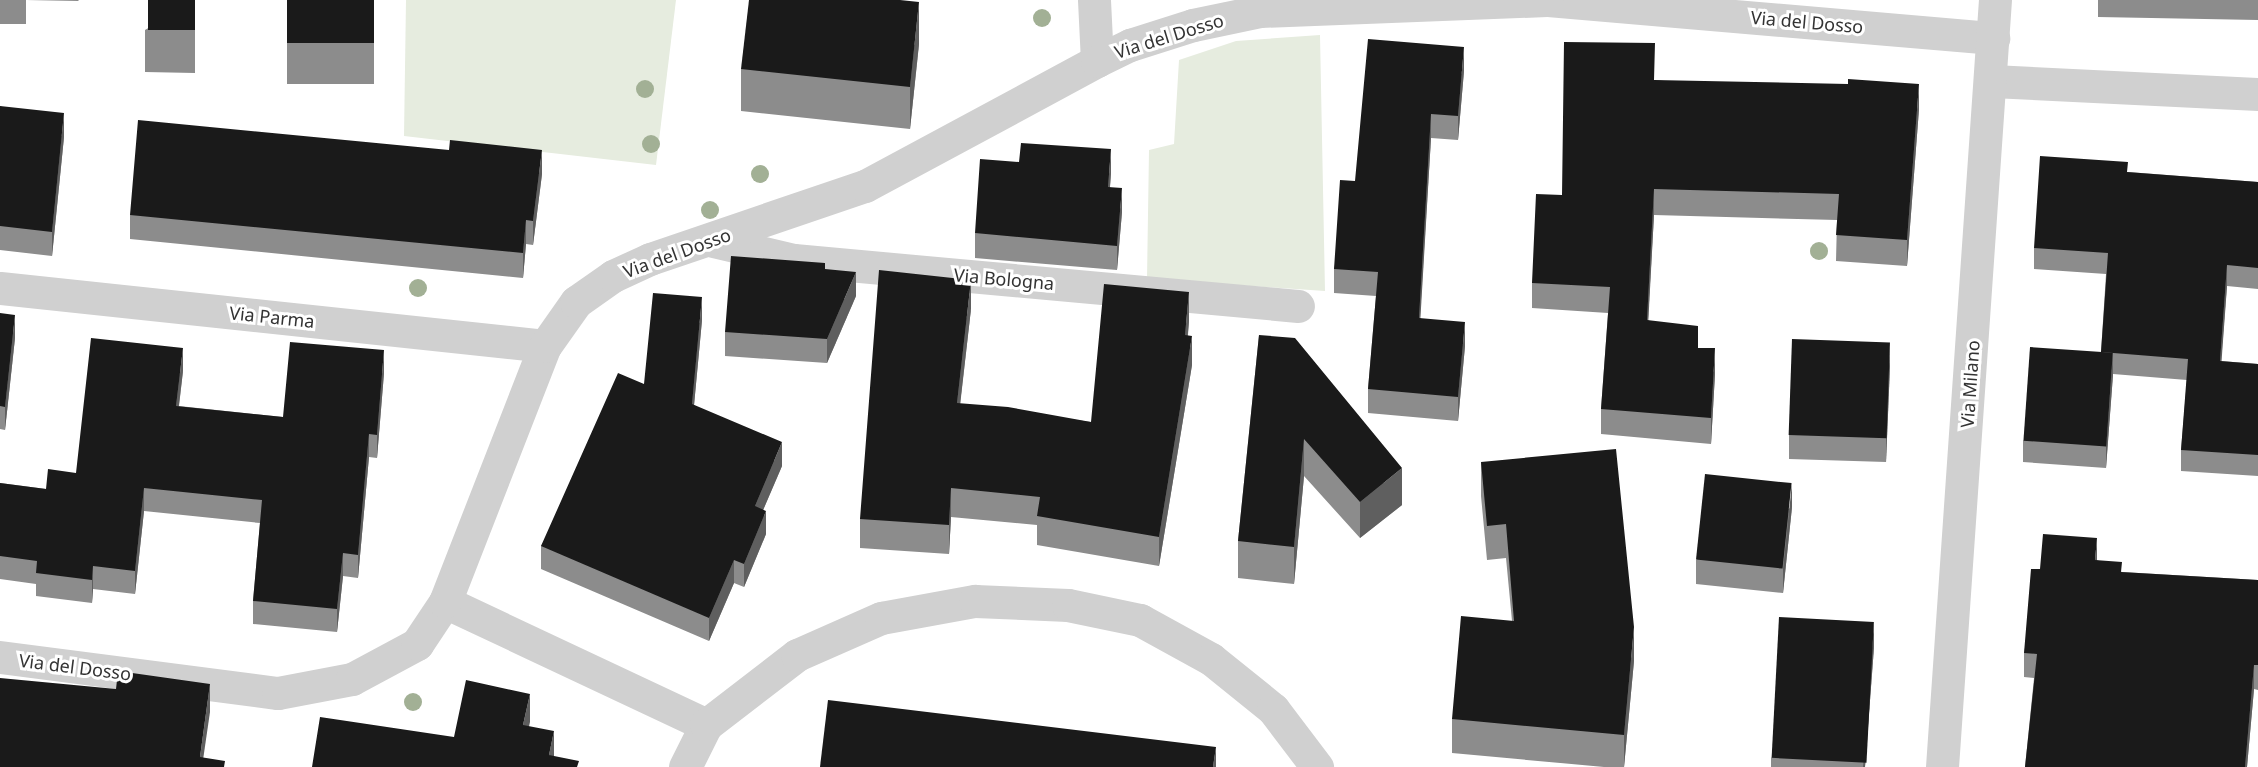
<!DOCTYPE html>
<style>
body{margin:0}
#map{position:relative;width:2258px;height:767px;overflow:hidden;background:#fff;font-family:"Noto Sans",sans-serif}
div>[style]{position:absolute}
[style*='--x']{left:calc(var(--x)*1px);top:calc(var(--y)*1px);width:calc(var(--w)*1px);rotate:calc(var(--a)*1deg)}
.green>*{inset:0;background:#e6ecdf}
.minor>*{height:33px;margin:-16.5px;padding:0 16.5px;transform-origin:16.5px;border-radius:16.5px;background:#d0d0d0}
.trees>*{width:18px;height:18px;margin:-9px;border-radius:50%;background:#a2b095}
.wall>*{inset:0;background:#8c8c8c;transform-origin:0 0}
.shaded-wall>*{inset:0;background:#5f5f5f}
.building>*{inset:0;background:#1a1a1a;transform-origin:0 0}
span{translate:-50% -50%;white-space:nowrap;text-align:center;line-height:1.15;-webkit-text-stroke:6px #fff;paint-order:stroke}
.street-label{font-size:18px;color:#333}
</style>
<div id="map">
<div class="green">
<div style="clip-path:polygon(406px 0,676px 0,656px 165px,404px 136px)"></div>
<div style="clip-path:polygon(1320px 35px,1325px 291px,1147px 279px,1149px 150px,1174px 144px,1179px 60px,1236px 41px)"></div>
</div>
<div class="minor">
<div style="--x:1094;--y:0;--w:61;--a:87.2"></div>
<div style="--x:1548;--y:0;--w:447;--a:4.9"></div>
<div style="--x:1992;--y:81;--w:266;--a:2.8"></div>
<div style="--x:713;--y:241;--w:83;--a:13.2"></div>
<div style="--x:794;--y:260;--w:506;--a:5.21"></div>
<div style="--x:0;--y:288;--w:548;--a:6.07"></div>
<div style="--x:445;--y:602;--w:289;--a:25.2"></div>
<div style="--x:0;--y:657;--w:280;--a:7.4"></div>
<div style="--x:278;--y:693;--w:75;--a:-10.7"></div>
<div style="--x:352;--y:679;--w:74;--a:-28.3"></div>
<div style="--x:417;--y:644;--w:50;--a:-56.3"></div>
<div style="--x:445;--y:602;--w:275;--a:-68.7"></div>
<div style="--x:545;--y:346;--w:54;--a:-54.8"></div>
<div style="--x:576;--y:302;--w:45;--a:-35.1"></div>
<div style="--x:613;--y:276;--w:41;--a:-24.7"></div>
<div style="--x:650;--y:259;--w:227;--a:-18.8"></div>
<div style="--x:865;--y:186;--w:264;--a:-28.3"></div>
<div style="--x:1097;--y:61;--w:37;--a:-26"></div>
<div style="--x:1130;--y:45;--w:66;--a:-17.6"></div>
<div style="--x:1193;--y:25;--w:68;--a:-11.8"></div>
<div style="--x:1260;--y:11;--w:287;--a:-2.2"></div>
<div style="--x:685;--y:767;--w:47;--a:-63.4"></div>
<div style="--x:706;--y:725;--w:115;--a:-37.6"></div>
<div style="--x:797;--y:655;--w:92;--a:-23.8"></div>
<div style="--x:881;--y:618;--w:96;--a:-10.3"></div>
<div style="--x:975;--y:601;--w:93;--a:2.5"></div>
<div style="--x:1068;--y:605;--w:74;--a:11.8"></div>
<div style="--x:1140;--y:620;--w:81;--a:28.8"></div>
<div style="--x:1211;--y:659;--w:80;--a:38.9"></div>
<div style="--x:1273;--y:709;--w:73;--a:52.8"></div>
<div style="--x:1942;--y:767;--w:769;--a:-86.05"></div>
</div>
<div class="trees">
<div style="left:1042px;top:18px"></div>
<div style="left:645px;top:89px"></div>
<div style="left:651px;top:144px"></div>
<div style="left:760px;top:174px"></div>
<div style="left:710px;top:210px"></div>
<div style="left:1819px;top:251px"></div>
<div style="left:418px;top:288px"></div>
<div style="left:413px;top:702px"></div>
</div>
<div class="wall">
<div style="clip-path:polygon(0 0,79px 0,78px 1px,26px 0,26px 24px,0 24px)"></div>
<div style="clip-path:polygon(195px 0,195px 73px,145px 72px,145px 30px)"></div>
<div style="left:287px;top:0;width:87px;height:84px"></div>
<div style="clip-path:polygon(2098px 0,2258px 0,2258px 20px,2098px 17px)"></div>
<div style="clip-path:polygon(919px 44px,910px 129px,741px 111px,741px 69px)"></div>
<div style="clip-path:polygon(1464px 71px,1458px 140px,1431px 138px,1420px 318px,1465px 346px,1458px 421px,1368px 413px,1368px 389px,1376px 296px,1334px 293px,1334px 269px,1355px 181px)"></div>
<div style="clip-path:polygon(1655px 80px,1919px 109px,1907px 266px,1836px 261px,1837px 220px,1654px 215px,1648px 320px,1698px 348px,1715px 374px,1711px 444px,1601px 434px,1601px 409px,1608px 313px,1532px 308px,1532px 283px,1562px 195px)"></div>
<div style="clip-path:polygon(0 106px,64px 137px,52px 256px,0 250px)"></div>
<div style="clip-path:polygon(2128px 172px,2258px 182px,2258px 289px,2227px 286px,2221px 361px,2258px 364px,2258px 476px,2181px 471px,2181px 450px,2187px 380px,2113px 374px,2106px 468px,2023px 462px,2023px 441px,2101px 352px,2106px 274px,2034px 269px,2034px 248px)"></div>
<div style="clip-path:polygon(1111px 173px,1110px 187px,1122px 212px,1117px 270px,975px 258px,975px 233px)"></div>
<div style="clip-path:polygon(542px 174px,533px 245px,526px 244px,523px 278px,130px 239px,130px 215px)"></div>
<div style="clip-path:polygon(856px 296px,827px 363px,725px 356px,725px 332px)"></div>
<div style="clip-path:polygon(971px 309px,960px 404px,1091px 422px,1189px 321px,1188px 335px,1192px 365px,1159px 566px,1037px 545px,1037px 525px,951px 517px,949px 554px,860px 548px,860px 519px)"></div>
<div style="clip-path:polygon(0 313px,15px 338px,5px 430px,0 429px)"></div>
<div style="clip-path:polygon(702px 320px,694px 405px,782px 466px,763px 510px,766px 534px,744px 587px,734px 583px,709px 641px,541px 569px,541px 546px,644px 384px)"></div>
<div style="clip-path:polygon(1259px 335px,1402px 505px,1360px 538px,1304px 476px,1294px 584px,1238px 578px,1238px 541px)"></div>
<div style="clip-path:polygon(1890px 366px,1886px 462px,1789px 459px,1789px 435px)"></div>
<div style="clip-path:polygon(183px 371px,179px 406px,283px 417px,384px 373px,377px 458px,369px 457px,358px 578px,343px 576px,337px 632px,253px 624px,253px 601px,260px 523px,144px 511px,135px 594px,93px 589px,92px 603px,36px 596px,36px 584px,0 579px,0 483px,46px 489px,76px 473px)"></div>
<div style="clip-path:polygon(1481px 462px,1634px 661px,1624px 767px,1604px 767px,1452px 753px,1452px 719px,1512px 621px,1506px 558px,1487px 560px,1481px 496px)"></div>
<div style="clip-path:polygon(1792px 507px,1783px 593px,1696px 584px,1696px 560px)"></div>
<div style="clip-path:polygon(2097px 560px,2122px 572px,2258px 580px,2258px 690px,2254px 689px,2247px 767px,2025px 767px,2034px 678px,2024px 677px,2024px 653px,2040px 569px)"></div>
<div style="clip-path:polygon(1874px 647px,1865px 767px,1771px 767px,1771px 758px)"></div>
</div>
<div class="shaded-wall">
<div style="clip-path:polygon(919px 2px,919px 44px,910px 129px,910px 87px)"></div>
<div style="clip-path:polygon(1464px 47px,1464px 71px,1458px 140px,1458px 116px)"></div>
<div style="clip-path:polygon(1919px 84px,1919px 109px,1907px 266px,1907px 240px)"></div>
<div style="clip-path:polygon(64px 113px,64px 137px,52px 256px,52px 232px)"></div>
<div style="clip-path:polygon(1431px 114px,1431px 138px,1419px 342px,1419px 318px)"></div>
<div style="clip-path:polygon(1111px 149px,1111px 173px,1108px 212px,1108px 187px)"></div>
<div style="clip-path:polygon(542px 150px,542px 174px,533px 245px,533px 221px)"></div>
<div style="clip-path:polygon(1122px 188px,1122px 212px,1117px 270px,1117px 246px)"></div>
<div style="clip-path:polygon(1654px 189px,1654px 215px,1647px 345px,1647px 320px)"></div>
<div style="clip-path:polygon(526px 220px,526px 244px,523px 278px,523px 253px)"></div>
<div style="clip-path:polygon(2227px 265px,2227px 286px,2220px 382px,2220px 361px)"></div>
<div style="clip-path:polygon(856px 272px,856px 296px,827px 363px,827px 339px)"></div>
<div style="clip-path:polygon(971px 280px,971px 309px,957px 432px,957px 403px)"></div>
<div style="clip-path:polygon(1189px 292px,1189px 321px,1185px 364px,1185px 335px)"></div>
<div style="clip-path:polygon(702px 297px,702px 320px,692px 427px,692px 404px)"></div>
<div style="clip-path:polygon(15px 315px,15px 338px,5px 430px,5px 407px)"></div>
<div style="clip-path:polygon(1465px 322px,1465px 346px,1458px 421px,1458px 397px)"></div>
<div style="clip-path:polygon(1192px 336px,1192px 365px,1159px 566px,1159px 537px)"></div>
<div style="clip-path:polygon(1890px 342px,1890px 366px,1886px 462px,1886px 438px)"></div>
<div style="clip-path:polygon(183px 348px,183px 371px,176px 429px,176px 406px)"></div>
<div style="clip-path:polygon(1715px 348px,1715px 374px,1711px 444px,1711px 418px)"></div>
<div style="clip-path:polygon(384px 350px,384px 373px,377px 458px,377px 435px)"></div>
<div style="clip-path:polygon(2113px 353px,2113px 375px,2106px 468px,2106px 447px)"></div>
<div style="clip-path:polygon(369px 434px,369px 457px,358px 578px,358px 555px)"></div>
<div style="clip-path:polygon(1304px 439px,1304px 476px,1294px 584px,1294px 547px)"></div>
<div style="clip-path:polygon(782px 442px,782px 466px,755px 529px,755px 506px)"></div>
<div style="clip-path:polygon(1402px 468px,1402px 505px,1360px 538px,1360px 502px)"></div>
<div style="clip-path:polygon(1792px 483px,1792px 507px,1783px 593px,1783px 569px)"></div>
<div style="clip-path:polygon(144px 488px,144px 511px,135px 594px,135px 571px)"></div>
<div style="clip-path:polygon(951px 488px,951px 517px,949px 554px,949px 525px)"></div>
<div style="clip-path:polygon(766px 511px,766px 534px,744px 587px,744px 564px)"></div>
<div style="clip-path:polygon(2097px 538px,2097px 563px,2095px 560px)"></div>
<div style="clip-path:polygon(343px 553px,343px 576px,337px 632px,337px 609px)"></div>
<div style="clip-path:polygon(734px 560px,734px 583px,709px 641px,709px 618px)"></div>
<div style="clip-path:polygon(93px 566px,93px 589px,92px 603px,92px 580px)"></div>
<div style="clip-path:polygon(1874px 622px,1874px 647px,1865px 767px,1863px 767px)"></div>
<div style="clip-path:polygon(1634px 627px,1634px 661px,1624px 767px,1624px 735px)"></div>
<div style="clip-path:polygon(2254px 665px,2254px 689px,2247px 767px,2245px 767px)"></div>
<div style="clip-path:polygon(210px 684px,210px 712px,202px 767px,200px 757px)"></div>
<div style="clip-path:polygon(530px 694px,530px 722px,523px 753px,523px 725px)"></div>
<div style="clip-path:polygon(554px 731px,554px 760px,549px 755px)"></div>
<div style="clip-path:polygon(1216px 747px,1216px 767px,1213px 767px)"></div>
</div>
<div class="building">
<div style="left:148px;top:0;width:47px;height:30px"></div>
<div style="left:287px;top:0;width:87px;height:43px"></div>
<div style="clip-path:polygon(749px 0,900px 0,919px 2px,910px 87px,741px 69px)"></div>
<div style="clip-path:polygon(1368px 39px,1464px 47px,1458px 116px,1431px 114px,1419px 318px,1465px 322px,1458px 397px,1368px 389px,1378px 272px,1334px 269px,1340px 180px,1355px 181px)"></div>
<div style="clip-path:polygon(1564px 42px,1655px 43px,1654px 80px,1848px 84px,1848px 79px,1919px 84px,1907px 240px,1836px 235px,1839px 194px,1654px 189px,1647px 320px,1698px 326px,1698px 348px,1715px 348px,1711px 418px,1601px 409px,1610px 287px,1532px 283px,1536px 194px,1562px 195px)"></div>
<div style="clip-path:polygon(0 106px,64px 113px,52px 232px,0 226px)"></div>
<div style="clip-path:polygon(138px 120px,449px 150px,450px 140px,542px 150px,533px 221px,526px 220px,523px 253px,130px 215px)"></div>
<div style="clip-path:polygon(1021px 143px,1111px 149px,1108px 187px,1122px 188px,1117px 246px,975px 233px,980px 159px,1019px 162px)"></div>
<div style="clip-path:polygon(2040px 156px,2128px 162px,2127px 172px,2258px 182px,2258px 268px,2227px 265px,2220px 361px,2258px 364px,2258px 455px,2181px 450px,2188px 359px,2101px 352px,2108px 253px,2034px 248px)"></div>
<div style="clip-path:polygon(731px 256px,825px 263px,825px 269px,856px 272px,827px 339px,725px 332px)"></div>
<div style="clip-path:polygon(879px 270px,971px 280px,957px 403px,1008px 407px,1091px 422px,1104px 284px,1189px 292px,1185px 335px,1192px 336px,1159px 537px,1037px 516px,1040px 497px,951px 488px,949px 525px,860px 519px)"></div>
<div style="clip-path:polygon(653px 293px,702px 297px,692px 404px,782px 442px,755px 506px,766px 511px,744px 564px,734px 560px,709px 618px,541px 546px,618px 373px,644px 384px)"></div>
<div style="clip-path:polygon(0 313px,15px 315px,5px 407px,0 406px)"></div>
<div style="clip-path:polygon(1259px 335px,1295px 338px,1402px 468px,1360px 502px,1304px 439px,1294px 547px,1238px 541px)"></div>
<div style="clip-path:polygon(91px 338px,183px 348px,176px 406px,283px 417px,290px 342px,384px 350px,377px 435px,369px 434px,358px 555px,343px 553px,337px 609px,253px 601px,262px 500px,144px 488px,135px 571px,93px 566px,92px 580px,36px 573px,37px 561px,0 556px,0 483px,46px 489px,48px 469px,76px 473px)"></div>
<div style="left:1792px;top:339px;width:98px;height:96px;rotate:2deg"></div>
<div style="left:2030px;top:347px;width:83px;height:94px;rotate:4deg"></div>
<div style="clip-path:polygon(1616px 449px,1634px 627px,1624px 735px,1452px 719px,1461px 616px,1514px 621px,1506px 524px,1487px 526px,1481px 462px)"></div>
<div style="left:1705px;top:474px;width:87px;height:86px;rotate:6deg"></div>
<div style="clip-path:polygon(2043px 534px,2097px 538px,2095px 560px,2122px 562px,2121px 572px,2258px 580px,2258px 665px,2254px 665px,2245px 767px,2025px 767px,2037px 654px,2024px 653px,2031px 569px,2040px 569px)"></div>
<div style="left:1779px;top:617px;width:95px;height:141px;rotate:3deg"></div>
<div style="clip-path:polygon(118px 671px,210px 684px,200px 757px,225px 761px,224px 767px,0 767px,0 678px,116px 689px)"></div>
<div style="clip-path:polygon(466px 680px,530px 694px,523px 725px,554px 731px,549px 755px,579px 761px,577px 767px,312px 767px,320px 717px,454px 737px)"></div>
<div style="clip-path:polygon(828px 700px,1216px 747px,1213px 767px,820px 767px)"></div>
</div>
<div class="street-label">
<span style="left:1807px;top:22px;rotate:5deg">Via del Dosso</span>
<span style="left:1169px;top:36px;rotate:-17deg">Via del Dosso</span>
<span style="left:677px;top:253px;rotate:-20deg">Via del Dosso</span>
<span style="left:1004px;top:279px;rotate:5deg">Via Bologna</span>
<span style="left:272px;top:317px;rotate:6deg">Via Parma</span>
<span style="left:1970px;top:384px;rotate:-86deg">Via Milano</span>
<span style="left:75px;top:667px;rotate:7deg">Via del Dosso</span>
</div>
</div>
